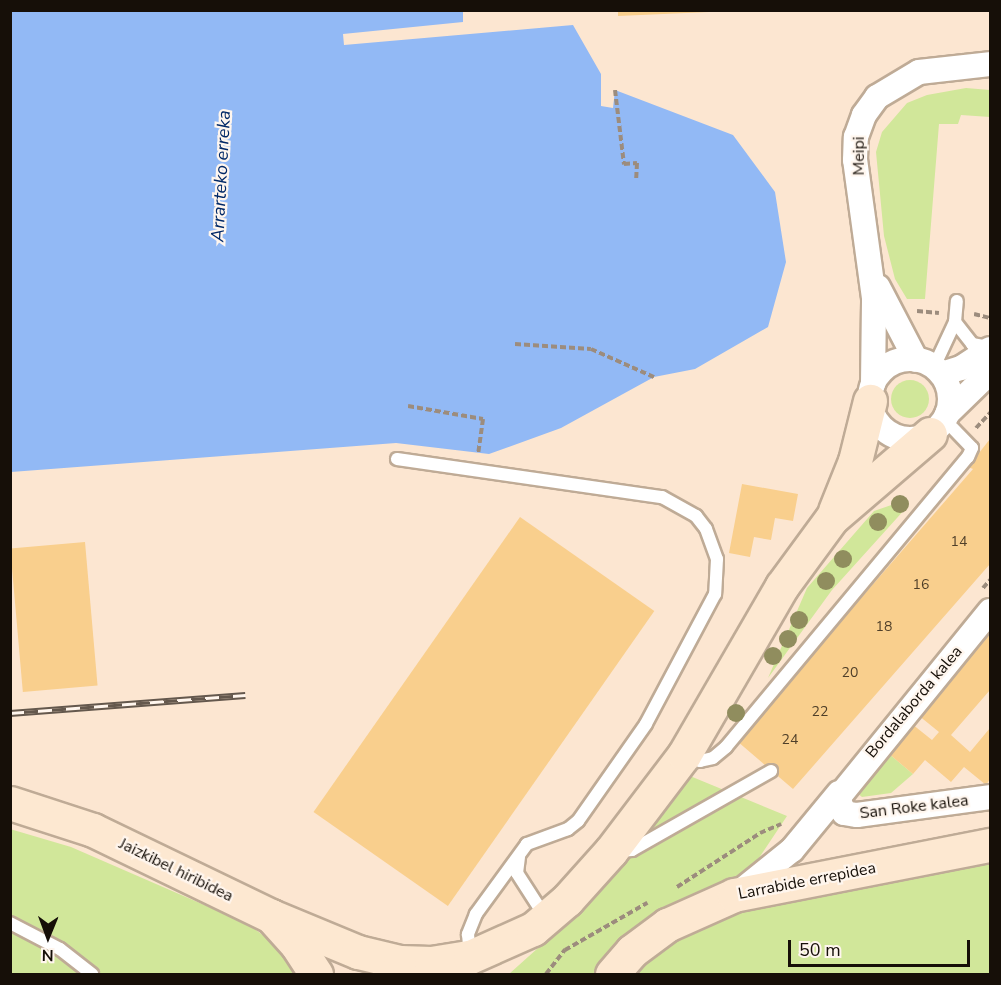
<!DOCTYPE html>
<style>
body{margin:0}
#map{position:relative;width:1001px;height:985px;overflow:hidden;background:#fce6d1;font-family:"Nunito Sans",sans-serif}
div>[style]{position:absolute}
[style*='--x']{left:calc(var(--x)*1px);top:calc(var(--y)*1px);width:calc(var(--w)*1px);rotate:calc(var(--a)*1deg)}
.green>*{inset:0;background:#d1e79a}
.round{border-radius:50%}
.water>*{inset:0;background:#92b9f5}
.building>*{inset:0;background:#f9cf8d;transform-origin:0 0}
.path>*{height:4px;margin-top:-2px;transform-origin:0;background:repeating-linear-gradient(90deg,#9c8c7d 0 6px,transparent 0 9px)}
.roads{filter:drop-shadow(2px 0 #bfab96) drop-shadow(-2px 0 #bfab96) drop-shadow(0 2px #bfab96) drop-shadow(0 -2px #bfab96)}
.lane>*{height:12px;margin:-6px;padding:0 6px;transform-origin:6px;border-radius:6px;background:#fff}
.street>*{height:24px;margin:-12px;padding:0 12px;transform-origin:12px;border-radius:12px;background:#fff}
.street>.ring{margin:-12px;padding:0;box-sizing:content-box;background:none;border:24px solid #fff;border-radius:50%}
.secondary>*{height:33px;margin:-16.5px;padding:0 16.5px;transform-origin:16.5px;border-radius:16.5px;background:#fde8d1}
.rail>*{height:7px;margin-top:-3.5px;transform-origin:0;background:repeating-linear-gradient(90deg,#fff6ee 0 14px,#64584d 0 28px);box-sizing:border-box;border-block:2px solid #64584d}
.trees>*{width:18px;height:18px;margin:-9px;border-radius:50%;background:#908d5e}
span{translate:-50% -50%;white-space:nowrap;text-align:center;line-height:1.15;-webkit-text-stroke:4.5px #fff6ee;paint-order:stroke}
.number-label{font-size:14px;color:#4f3f29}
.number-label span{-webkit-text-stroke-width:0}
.street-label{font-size:16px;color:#160f08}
.water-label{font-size:18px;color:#002867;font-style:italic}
.frame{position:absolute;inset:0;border:12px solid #160f08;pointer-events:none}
.north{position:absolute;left:18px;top:907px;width:60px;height:60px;-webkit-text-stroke:4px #fff6ee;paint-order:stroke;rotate:181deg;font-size:16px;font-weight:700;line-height:24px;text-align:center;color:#160f08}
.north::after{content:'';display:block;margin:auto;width:21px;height:27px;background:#160f08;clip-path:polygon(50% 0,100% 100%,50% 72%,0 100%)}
.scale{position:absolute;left:788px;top:940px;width:182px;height:27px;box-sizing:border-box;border:3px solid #160f08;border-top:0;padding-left:8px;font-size:18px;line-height:21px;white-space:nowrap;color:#160f08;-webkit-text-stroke:4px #fff6ee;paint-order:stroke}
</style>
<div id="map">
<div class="green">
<div style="clip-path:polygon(966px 88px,990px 90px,990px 117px,961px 115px,958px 124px,939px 124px,925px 299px,907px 299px,895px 279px,884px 236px,876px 152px,882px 132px,907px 103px,927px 95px)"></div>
<div class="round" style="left:891px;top:380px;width:38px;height:38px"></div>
<div style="clip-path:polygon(903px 501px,906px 508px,832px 590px,768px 678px,807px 588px,874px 511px)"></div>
<div style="clip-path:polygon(888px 753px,913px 774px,891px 793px,862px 797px,857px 793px)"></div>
<div style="clip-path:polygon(690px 776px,787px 816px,735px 894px,990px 844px,990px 974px,509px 974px,577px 913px)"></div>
<div style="clip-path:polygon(10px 829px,71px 847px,248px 924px,280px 948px,298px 974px,11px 974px)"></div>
</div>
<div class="water">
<div style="clip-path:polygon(11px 10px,463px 11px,463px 22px,343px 34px,344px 45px,573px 25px,601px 74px,601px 106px,613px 108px,615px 90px,733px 135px,775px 192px,786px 262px,768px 327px,695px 369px,654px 377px,561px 428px,489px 454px,396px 443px,11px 472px)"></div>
</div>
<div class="building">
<div style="clip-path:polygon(618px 10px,709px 10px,709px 12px,618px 16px)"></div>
<div style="clip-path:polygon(990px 439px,990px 564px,793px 789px,737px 741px,973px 469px,968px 467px)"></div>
<div style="clip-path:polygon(742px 484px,798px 494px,793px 521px,775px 518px,771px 540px,754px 537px,750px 557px,729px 553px)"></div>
<div style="left:520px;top:517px;width:164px;height:360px;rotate:35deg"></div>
<div style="left:85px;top:542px;width:144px;height:75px;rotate:85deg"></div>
<div style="clip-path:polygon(990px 631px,990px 690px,951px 735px,970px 752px,990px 728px,990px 779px,986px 785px,964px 767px,951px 782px,925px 760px,913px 774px,888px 753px,912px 724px,932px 740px,939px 732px,918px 715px)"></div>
</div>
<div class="path">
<div style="--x:615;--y:90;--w:75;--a:83.1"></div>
<div style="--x:624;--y:164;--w:13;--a:-4"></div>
<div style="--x:637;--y:163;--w:18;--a:93"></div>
<div style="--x:917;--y:311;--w:22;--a:5"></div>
<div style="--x:974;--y:314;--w:16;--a:14"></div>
<div style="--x:515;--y:344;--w:76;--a:3.8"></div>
<div style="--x:591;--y:349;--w:69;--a:24"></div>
<div style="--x:408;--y:406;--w:76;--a:9.8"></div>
<div style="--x:483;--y:419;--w:34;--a:98"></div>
<div style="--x:976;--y:428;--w:21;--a:-47"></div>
<div style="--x:983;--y:588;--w:11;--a:-49"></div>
<div style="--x:677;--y:887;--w:99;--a:-33"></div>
<div style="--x:760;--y:833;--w:23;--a:-23"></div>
<div style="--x:546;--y:974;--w:31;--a:-52"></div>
<div style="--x:565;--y:950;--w:95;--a:-29.8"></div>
</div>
<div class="roads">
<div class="lane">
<div style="--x:955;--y:322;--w:28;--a:52"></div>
<div style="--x:972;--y:344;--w:17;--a:10"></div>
<div style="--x:934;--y:367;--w:50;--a:-65"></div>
<div style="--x:955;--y:322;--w:21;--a:-85"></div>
<div style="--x:397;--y:459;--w:268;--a:8.2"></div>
<div style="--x:662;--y:497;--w:39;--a:29"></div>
<div style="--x:696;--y:516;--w:16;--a:52"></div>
<div style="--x:706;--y:529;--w:32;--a:70"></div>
<div style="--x:717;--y:559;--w:35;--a:93"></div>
<div style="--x:715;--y:594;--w:147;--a:118"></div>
<div style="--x:646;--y:724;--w:118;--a:125"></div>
<div style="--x:578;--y:821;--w:13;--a:141"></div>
<div style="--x:568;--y:829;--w:44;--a:159.9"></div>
<div style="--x:527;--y:844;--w:87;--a:126.1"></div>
<div style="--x:476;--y:914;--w:22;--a:112"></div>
<div style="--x:468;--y:934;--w:21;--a:85"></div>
<div style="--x:685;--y:756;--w:16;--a:18"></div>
<div style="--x:700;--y:761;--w:13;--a:-13"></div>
<div style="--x:713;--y:758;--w:17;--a:-40"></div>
<div style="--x:726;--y:747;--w:378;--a:-50.2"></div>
<div style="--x:968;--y:457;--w:10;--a:-66"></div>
<div style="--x:972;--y:448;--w:28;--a:-134"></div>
<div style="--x:619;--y:851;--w:13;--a:-4"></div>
<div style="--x:632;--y:850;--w:160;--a:-29.6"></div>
<div style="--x:519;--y:857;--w:16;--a:97"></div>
<div style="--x:517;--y:873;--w:54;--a:57.2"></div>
<div style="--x:10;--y:923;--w:56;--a:27.5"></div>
<div style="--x:60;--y:949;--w:41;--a:38"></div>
</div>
<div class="street">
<div style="--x:878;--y:287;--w:82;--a:62.5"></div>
<div class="ring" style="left:870px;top:359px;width:56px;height:56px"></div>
<div style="--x:942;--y:374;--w:20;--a:-18"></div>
<div style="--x:961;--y:368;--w:35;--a:-33"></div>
<div style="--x:873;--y:384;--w:86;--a:-89.3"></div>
<div style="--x:874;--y:298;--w:139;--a:-97.8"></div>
<div style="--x:855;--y:160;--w:23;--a:-88"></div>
<div style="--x:856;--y:137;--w:23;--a:-70"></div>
<div style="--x:864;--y:115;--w:22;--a:-54"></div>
<div style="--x:877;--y:97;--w:49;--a:-30.8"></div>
<div style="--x:919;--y:72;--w:71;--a:-6.4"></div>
<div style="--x:947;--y:414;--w:60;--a:-44.3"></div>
<div style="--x:990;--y:611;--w:241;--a:129.1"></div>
<div style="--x:838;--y:798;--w:16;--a:68"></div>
<div style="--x:844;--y:813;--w:13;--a:9"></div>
<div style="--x:857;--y:815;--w:134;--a:-7.7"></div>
<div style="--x:742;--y:890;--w:64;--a:-38.7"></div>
<div style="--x:792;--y:850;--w:74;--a:-50.5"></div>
</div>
<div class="secondary">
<div style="--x:835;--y:511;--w:54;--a:-68.2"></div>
<div style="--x:855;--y:461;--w:62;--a:-76"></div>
<div style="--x:10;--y:803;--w:87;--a:18"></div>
<div style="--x:93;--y:830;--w:198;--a:25.8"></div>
<div style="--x:271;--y:916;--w:39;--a:48"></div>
<div style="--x:297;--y:945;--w:35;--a:57"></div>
<div style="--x:271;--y:916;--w:94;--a:22.5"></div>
<div style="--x:358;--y:952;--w:43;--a:13.4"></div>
<div style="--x:400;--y:962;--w:31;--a:2"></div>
<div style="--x:431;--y:963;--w:39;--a:-9"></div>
<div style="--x:470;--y:957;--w:69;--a:-24"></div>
<div style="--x:533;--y:929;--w:45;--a:-40.5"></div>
<div style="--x:567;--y:900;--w:66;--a:-48.1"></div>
<div style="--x:611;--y:851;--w:121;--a:-52.8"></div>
<div style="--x:684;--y:755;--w:195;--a:-59.9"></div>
<div style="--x:782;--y:586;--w:84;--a:-53.7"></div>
<div style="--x:832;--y:518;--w:129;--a:-40.6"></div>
<div style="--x:612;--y:974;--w:30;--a:-49"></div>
<div style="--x:632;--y:951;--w:44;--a:-36.6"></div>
<div style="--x:667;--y:925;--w:73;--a:-24.1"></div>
<div style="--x:734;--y:895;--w:261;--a:-11.1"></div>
</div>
</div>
<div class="rail">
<div style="--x:10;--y:713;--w:236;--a:-4.4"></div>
</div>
<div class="trees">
<div style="left:900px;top:504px"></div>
<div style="left:878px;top:522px"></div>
<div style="left:843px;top:559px"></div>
<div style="left:826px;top:581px"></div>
<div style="left:799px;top:620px"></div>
<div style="left:788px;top:639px"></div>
<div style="left:773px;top:656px"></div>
<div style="left:736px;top:713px"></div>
</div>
<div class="number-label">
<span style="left:959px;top:542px">14</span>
<span style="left:921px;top:585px">16</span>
<span style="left:884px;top:627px">18</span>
<span style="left:850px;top:673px">20</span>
<span style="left:820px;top:712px">22</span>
<span style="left:790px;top:740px">24</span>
</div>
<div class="street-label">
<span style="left:859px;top:156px;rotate:-90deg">Meipi</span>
<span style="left:914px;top:702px;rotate:-50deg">Bordalaborda kalea</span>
<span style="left:914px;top:807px;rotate:-7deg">San Roke kalea</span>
<span style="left:176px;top:870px;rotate:26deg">Jaizkibel hiribidea</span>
<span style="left:807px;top:881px;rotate:-11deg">Larrabide errepidea</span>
</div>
<div class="water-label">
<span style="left:221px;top:176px;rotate:-87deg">Arrarteko erreka</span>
</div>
<div class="frame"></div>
<div class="north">N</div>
<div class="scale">50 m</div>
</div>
